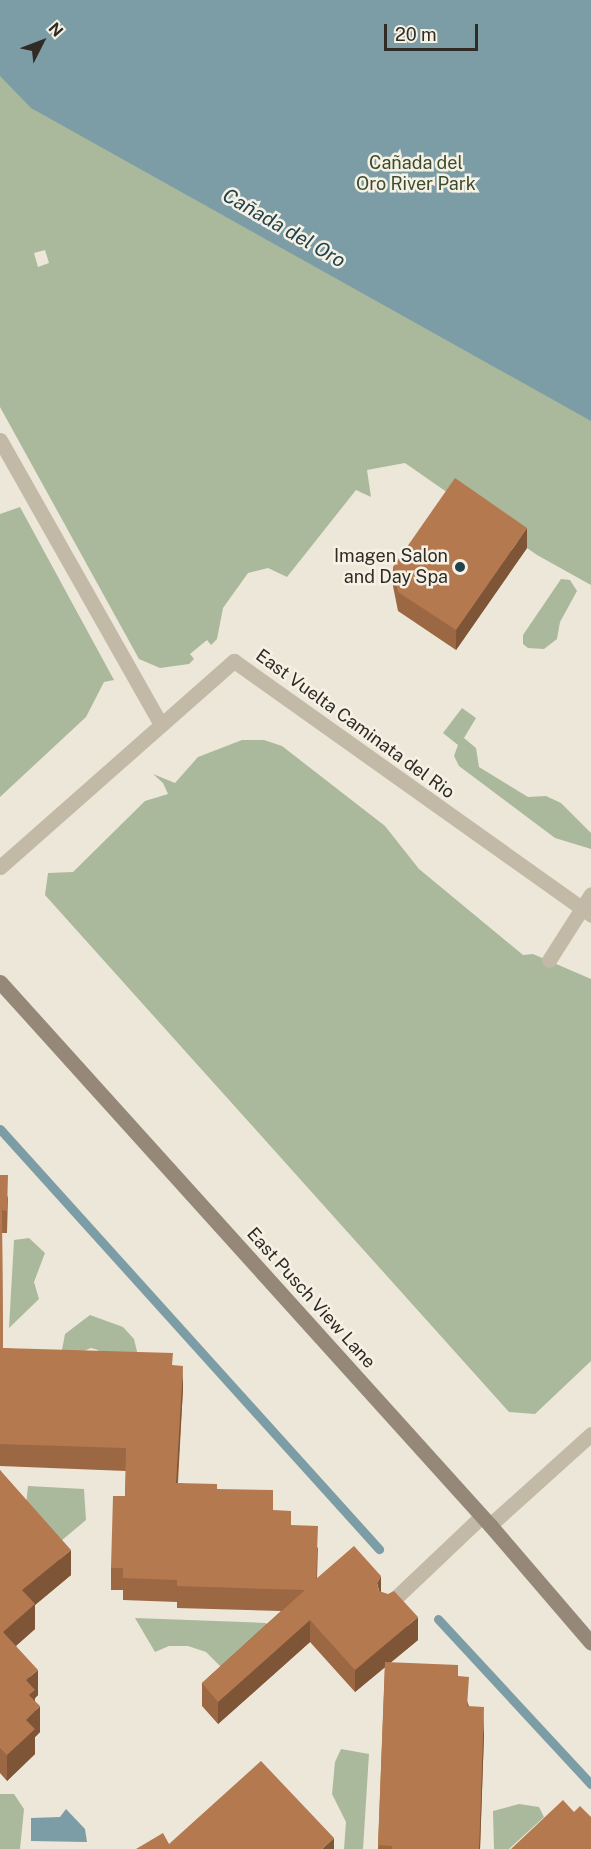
<!DOCTYPE html>
<meta charset="utf-8">
<style>
body{margin:0}
#map{position:relative;width:591px;height:1849px;overflow:hidden;background:#ede7d9;font-family:"Public Sans",sans-serif}
div>[style]{position:absolute}
[style*='--x']{left:calc(var(--x)*1px);top:calc(var(--y)*1px);width:calc(var(--w)*1px);rotate:calc(var(--a)*1deg)}
.green>*{inset:0;background:#aab99b}
.water>*{inset:0;background:#7c9da6}
.stream>*{height:9px;margin:-4.5px;padding:0 4.5px;transform-origin:4.5px;border-radius:4.5px;background:#7c9da6}
.lane>*{height:15px;margin:-7.5px;padding:0 7.5px;transform-origin:7.5px;border-radius:7.5px;background:#c3b9a7}
.secondary>*{height:15px;margin:-7.5px;padding:0 7.5px;transform-origin:7.5px;border-radius:7.5px;background:#968879}
.wall>*{inset:0;background:#9c6844}
.shaded-wall>*{inset:0;background:#7f5537}
.building>*{inset:0;background:#b5794f}
.dots>*{width:16px;height:16px;translate:-50% -50%;box-sizing:border-box;border:3px solid #f5f1e4;border-radius:50%}
span{translate:-50% -50%;white-space:nowrap;text-align:center;line-height:1.15;-webkit-text-stroke:5px #f5f1e4;paint-order:stroke}
.park-label{font-size:18px;color:#3b4b2d}
.poi-label{font-size:18px;color:#312b26}
.right{translate:-100% -50%;text-align:right}
.street-label{font-size:18px;color:#312b26}
.water-label{font-size:20px;color:#22424c;font-style:italic}
.north{position:absolute;left:12px;top:12px;width:60px;height:60px;-webkit-text-stroke:4px #f5f1e4;paint-order:stroke;rotate:48deg;font-size:16px;font-weight:700;line-height:24px;text-align:center;color:#312b26}
.north::after{content:'';display:block;margin:auto;width:21px;height:27px;background:#312b26;clip-path:polygon(50% 0,100% 100%,50% 72%,0 100%)}
.scale{position:absolute;left:384px;top:24px;width:94px;height:27px;box-sizing:border-box;border:3px solid #312b26;border-top:0;padding-left:8px;font-size:18px;line-height:21px;white-space:nowrap;color:#312b26;-webkit-text-stroke:4px #f5f1e4;paint-order:stroke}
</style>
<div id="map">
<div class="green">
<div style="clip-path:polygon(evenodd,0 0,591px 0,591px 585px,537px 555px,405px 463px,367px 470px,371px 497px,356px 490px,287px 577px,268px 568px,248px 573px,223px 608px,217px 639px,211px 645px,207px 640px,190px 654px,194px 659px,189px 664px,160px 668px,139px 659px,0 407px,0 0,45px 250px,49px 263px,38px 267px,34px 253px,45px 250px)"></div>
<div style="clip-path:polygon(20px 507px,114px 680px,104px 682px,86px 717px,0 797px,0 514px)"></div>
<div style="clip-path:polygon(561px 579px,570px 580px,577px 591px,560px 622px,557px 639px,544px 649px,528px 648px,523px 644px,523px 635px)"></div>
<div style="clip-path:polygon(462px 708px,476px 718px,464px 738px,476px 748px,479px 767px,528px 797px,546px 796px,561px 803px,591px 833px,591px 849px,555px 838px,459px 766px,454px 756px,458px 745px,443px 733px)"></div>
<div style="clip-path:polygon(242px 740px,264px 740px,282px 746px,385px 826px,419px 869px,523px 955px,533px 954px,591px 979px,591px 1361px,535px 1414px,509px 1412px,45px 895px,48px 873px,73px 872px,145px 801px,168px 794px,163px 783px,153px 774px,175px 783px,198px 757px)"></div>
<div style="clip-path:polygon(29px 1238px,45px 1253px,34px 1282px,39px 1299px,9px 1328px,14px 1240px)"></div>
<div style="clip-path:polygon(90px 1315px,123px 1327px,134px 1339px,139px 1360px,103px 1359px,98px 1350px,91px 1348px,60px 1360px,65px 1334px)"></div>
<div style="clip-path:polygon(28px 1486px,84px 1489px,86px 1520px,61px 1541px,26px 1506px)"></div>
<div style="clip-path:polygon(135px 1618px,266px 1623px,272px 1630px,229px 1675px,206px 1652px,188px 1646px,169px 1646px,155px 1652px)"></div>
<div style="clip-path:polygon(341px 1749px,369px 1754px,363px 1849px,344px 1849px,346px 1822px,332px 1794px,335px 1762px)"></div>
<div style="clip-path:polygon(0 1794px,14px 1794px,24px 1809px,20px 1849px,0 1849px)"></div>
<div style="clip-path:polygon(519px 1804px,539px 1807px,544px 1817px,509px 1849px,494px 1849px,493px 1811px)"></div>
</div>
<div class="water">
<div style="clip-path:polygon(0 0,591px 0,591px 421px,31px 108px,0 76px)"></div>
<div style="clip-path:polygon(66px 1809px,85px 1829px,87px 1842px,31px 1841px,31px 1818px,60px 1817px)"></div>
</div>
<div class="stream">
<div style="--x:0;--y:1129;--w:566;--a:47.94"></div>
<div style="--x:438;--y:1619;--w:225;--a:47.2"></div>
</div>
<div class="lane">
<div style="--x:0;--y:440;--w:327;--a:60.5"></div>
<div style="--x:0;--y:867;--w:312;--a:-41.4"></div>
<div style="--x:234;--y:661;--w:438;--a:35.4"></div>
<div style="--x:549;--y:960;--w:78;--a:-57.5"></div>
<div style="--x:490;--y:1525;--w:136;--a:-42"></div>
<div style="--x:386;--y:1607;--w:132;--a:-43.5"></div>
</div>
<div class="secondary">
<div style="--x:0;--y:982;--w:731;--a:47.94"></div>
<div style="--x:490;--y:1525;--w:155;--a:49.4"></div>
</div>
<div class="wall">
<div style="clip-path:polygon(527px 548px,456px 650px,398px 611px,393px 586px,393px 567px)"></div>
<div style="clip-path:polygon(0 1175px,8px 1198px,7px 1233px,2px 1233px,3px 1348px,173px 1365px,183px 1388px,178px 1483px,217px 1489px,273px 1510px,318px 1548px,317px 1579px,381px 1592px,418px 1640px,390px 1663px,458px 1676px,469px 1706px,484px 1734px,480px 1849px,378px 1849px,385px 1667px,355px 1692px,310px 1642px,218px 1724px,202px 1706px,202px 1683px,281px 1611px,177px 1608px,177px 1602px,123px 1600px,123px 1590px,111px 1590px,111px 1568px,125px 1496px,126px 1471px,0 1466px)"></div>
<div style="clip-path:polygon(0 1470px,71px 1575px,35px 1605px,35px 1629px,16px 1646px,38px 1695px,35px 1698px,35px 1701px,40px 1732px,35px 1737px,35px 1754px,7px 1781px,0 1773px)"></div>
</div>
<div class="shaded-wall">
<div style="clip-path:polygon(527px 528px,527px 548px,456px 650px,456px 630px)"></div>
<div style="clip-path:polygon(183px 1366px,183px 1388px,176px 1505px,176px 1483px)"></div>
<div style="clip-path:polygon(71px 1550px,71px 1575px,35px 1605px,35px 1629px,3px 1657px,3px 1632px,22px 1590px)"></div>
<div style="clip-path:polygon(381px 1576px,381px 1598px,377px 1583px)"></div>
<div style="clip-path:polygon(418px 1617px,418px 1640px,355px 1692px,355px 1670px)"></div>
<div style="clip-path:polygon(310px 1620px,310px 1642px,218px 1724px,218px 1702px)"></div>
<div style="clip-path:polygon(38px 1670px,38px 1695px,35px 1698px,35px 1711px,40px 1706px,40px 1732px,35px 1737px,35px 1754px,7px 1781px,7px 1755px,26px 1680px)"></div>
<div style="clip-path:polygon(484px 1707px,484px 1734px,480px 1849px,479px 1849px)"></div>
<div style="clip-path:polygon(334px 1838px,334px 1849px,322px 1849px)"></div>
</div>
<div class="building">
<div style="clip-path:polygon(455px 478px,527px 528px,456px 630px,398px 592px,393px 567px)"></div>
<div style="clip-path:polygon(0 1175px,8px 1175px,7px 1211px,2px 1210px,3px 1348px,173px 1353px,172px 1365px,183px 1366px,176px 1483px,217px 1484px,217px 1489px,273px 1490px,273px 1510px,291px 1511px,291px 1525px,318px 1526px,316px 1579px,354px 1546px,381px 1576px,377px 1583px,379px 1591px,388px 1594px,394px 1591px,418px 1617px,355px 1670px,310px 1620px,218px 1702px,202px 1683px,305px 1590px,177px 1586px,177px 1580px,123px 1578px,123px 1568px,111px 1568px,113px 1496px,125px 1496px,126px 1448px,0 1444px)"></div>
<div style="clip-path:polygon(0 1470px,71px 1550px,22px 1590px,35px 1604px,3px 1632px,38px 1670px,26px 1680px,35px 1690px,29px 1695px,40px 1706px,26px 1720px,35px 1729px,7px 1755px,0 1748px)"></div>
<div style="clip-path:polygon(385px 1662px,458px 1665px,458px 1676px,469px 1677px,467px 1706px,484px 1707px,479px 1849px,392px 1849px,392px 1846px,378px 1845px)"></div>
<div style="clip-path:polygon(261px 1761px,334px 1838px,322px 1849px,136px 1849px,163px 1833px,169px 1844px)"></div>
<div style="clip-path:polygon(563px 1800px,574px 1812px,580px 1806px,591px 1817px,591px 1849px,511px 1849px)"></div>
</div>
<div class="dots">
<div style="left:460px;top:567px;background:#22424c"></div>
</div>
<div class="park-label">
<span style="left:416px;top:174px">Cañada del<br>Oro River Park</span>
</div>
<div class="poi-label">
<span class="right" style="left:448px;top:567px">Imagen Salon<br>and Day Spa</span>
</div>
<div class="street-label">
<span style="left:355px;top:724px;rotate:36deg">East Vuelta Caminata del Rio</span>
<span style="left:311px;top:1298px;rotate:48deg">East Pusch View Lane</span>
</div>
<div class="water-label">
<span style="left:284px;top:228px;rotate:30deg">Cañada del Oro</span>
</div>
<div class="north">N</div>
<div class="scale">20 m</div>
</div>
